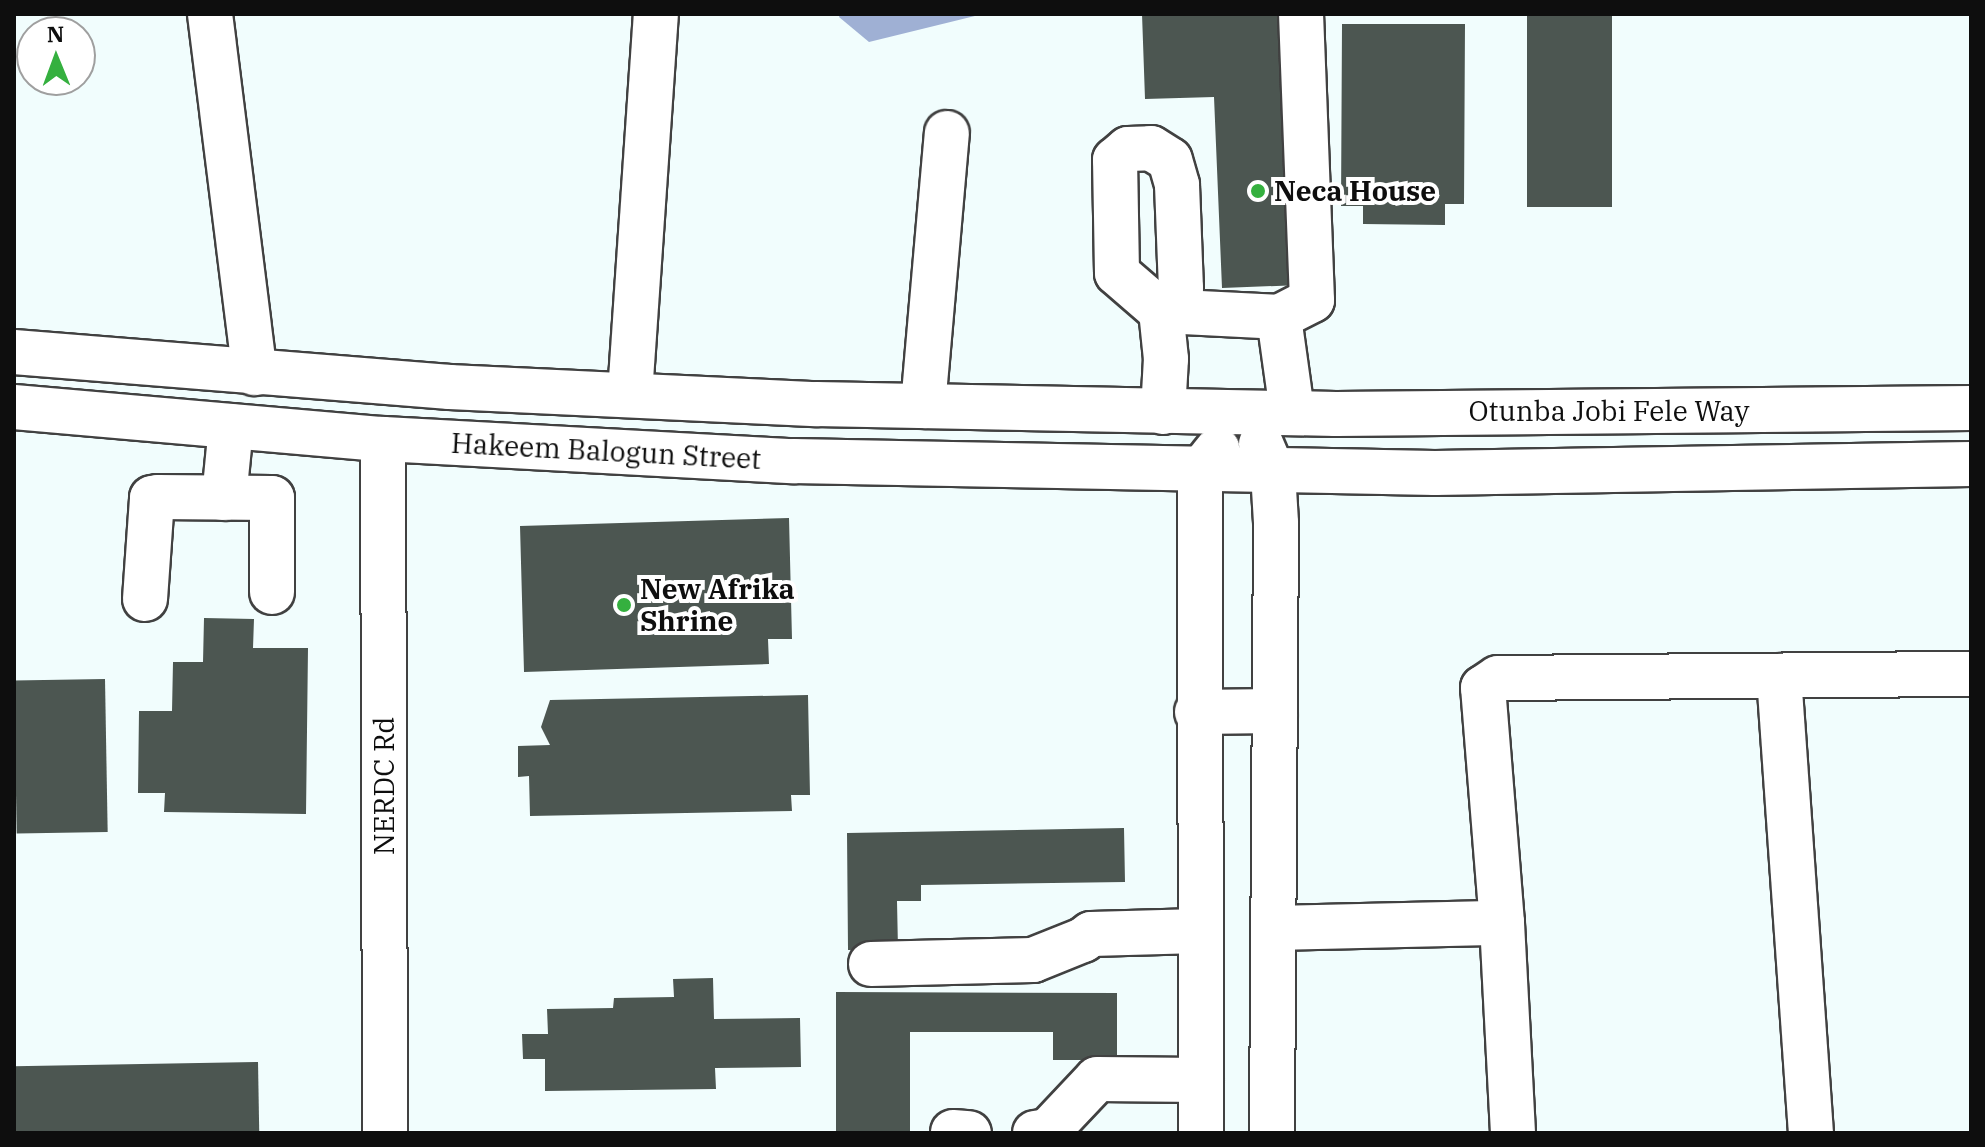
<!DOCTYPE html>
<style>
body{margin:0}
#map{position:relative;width:1985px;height:1147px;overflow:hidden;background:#f1fdfd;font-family:"IBM Plex Serif",serif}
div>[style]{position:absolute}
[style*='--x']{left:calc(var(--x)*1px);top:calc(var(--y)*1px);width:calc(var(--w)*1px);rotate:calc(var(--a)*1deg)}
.forest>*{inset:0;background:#9fb0d4}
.building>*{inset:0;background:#4c5651;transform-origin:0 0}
.roads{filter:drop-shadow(2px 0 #414141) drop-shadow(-2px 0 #414141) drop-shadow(0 2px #414141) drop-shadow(0 -2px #414141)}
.minor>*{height:44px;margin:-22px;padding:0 22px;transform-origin:22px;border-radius:22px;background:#fff}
.dots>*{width:22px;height:22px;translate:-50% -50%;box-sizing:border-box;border:4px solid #fff;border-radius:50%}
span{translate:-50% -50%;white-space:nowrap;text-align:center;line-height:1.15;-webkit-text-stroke:8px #fff;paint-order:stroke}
.poi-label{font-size:28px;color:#0e0e0e;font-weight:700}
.left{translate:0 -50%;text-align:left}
.street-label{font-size:28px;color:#0e0e0e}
.frame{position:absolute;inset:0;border:16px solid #0e0e0e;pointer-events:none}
.north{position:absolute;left:16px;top:16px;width:80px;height:80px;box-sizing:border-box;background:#fff;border:2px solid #9f9f9f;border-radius:50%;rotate:359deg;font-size:22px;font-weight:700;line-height:32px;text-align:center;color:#0e0e0e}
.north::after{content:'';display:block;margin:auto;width:28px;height:36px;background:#35b03f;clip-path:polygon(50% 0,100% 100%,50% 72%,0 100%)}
</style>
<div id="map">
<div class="forest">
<div style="clip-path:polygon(840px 14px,983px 14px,869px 42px,839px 17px)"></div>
</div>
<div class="building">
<div style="clip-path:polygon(1142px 14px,1291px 14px,1301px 285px,1222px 288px,1214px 97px,1145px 99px)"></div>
<div style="left:1527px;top:14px;width:85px;height:193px"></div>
<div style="clip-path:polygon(1342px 24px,1465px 24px,1464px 204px,1445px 204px,1445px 225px,1363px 224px,1363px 206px,1341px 206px)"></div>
<div style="clip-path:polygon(789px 518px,792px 639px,768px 639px,769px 664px,524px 672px,520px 526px)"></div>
<div style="clip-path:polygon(204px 618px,254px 619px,253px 648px,308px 648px,306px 814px,164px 812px,165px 793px,138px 793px,139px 711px,172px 711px,173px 662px,203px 662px)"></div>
<div style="left:105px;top:679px;width:153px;height:91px;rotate:89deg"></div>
<div style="clip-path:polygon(808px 695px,810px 795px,791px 795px,792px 811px,530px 816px,529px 776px,518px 777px,518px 746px,550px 745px,541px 727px,550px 700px)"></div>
<div style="clip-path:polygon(1124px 828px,1125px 882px,921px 885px,921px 901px,897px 901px,898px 949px,848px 950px,847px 833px)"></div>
<div style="clip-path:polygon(713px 978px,714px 1019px,800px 1018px,801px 1067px,715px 1068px,716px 1089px,545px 1091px,545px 1059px,523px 1059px,522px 1034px,548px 1034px,547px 1009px,613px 1008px,614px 998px,674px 997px,673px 979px)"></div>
<div style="clip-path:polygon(836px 992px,1117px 993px,1117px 1060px,1053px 1060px,1053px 1032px,910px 1032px,910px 1133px,836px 1133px)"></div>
<div style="left:258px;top:1062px;width:71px;height:244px;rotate:89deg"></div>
</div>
<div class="roads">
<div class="minor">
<div style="--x:210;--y:14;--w:362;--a:82.9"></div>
<div style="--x:14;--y:352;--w:437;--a:4.6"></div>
<div style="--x:450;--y:387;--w:366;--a:2.7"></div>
<div style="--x:816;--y:404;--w:520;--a:1.1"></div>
<div style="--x:1336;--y:414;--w:635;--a:-0.54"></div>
<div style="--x:630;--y:394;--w:381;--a:-86.1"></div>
<div style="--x:923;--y:406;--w:274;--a:-85"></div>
<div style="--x:14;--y:407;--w:370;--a:5"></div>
<div style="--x:383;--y:439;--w:411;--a:3.1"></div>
<div style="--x:793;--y:461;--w:642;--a:1.07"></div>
<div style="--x:1435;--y:473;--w:536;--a:-0.96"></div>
<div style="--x:1292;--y:411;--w:95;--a:-97.9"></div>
<div style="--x:1279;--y:317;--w:37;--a:-27"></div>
<div style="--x:1312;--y:300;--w:286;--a:-92.2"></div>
<div style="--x:1163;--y:412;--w:53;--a:-86.8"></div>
<div style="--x:1166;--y:359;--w:48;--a:-95.9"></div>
<div style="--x:1161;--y:311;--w:58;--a:-139.2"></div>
<div style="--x:1117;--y:273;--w:113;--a:-91"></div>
<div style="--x:1115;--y:160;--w:17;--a:-40"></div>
<div style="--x:1128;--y:149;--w:23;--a:-2"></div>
<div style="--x:1151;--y:148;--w:22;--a:32"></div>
<div style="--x:1170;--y:160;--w:26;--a:74"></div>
<div style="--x:1177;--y:185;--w:103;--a:87.8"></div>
<div style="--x:1181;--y:288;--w:30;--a:131"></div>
<div style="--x:1161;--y:311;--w:118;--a:2.9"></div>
<div style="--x:383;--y:439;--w:694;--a:89.83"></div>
<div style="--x:1261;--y:444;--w:30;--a:67"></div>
<div style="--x:1273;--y:472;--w:51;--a:86.6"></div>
<div style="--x:1276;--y:523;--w:610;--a:90.38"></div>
<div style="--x:224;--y:498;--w:72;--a:-84.4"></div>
<div style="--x:145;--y:599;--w:101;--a:-86"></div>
<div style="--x:152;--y:498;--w:6;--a:-9"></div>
<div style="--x:158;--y:497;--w:114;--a:0.5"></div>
<div style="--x:272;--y:498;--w:94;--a:90"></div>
<div style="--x:1779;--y:676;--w:458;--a:86"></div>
<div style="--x:1197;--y:712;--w:78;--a:-0.7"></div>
<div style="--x:1274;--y:928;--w:228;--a:-1.3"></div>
<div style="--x:871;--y:964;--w:162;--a:-1.4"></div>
<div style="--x:1033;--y:960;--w:54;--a:-21.8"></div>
<div style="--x:1083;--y:940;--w:10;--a:-37"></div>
<div style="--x:1091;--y:934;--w:108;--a:-1.6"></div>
<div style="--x:953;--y:1132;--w:16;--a:4"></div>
<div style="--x:1035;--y:1133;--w:13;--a:-9"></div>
<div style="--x:1048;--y:1131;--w:71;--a:-46.7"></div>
<div style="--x:1097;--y:1079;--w:104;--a:0.6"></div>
<div style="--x:1201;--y:1133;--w:662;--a:-90.09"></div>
<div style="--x:1200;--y:471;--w:28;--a:-51"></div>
<div style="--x:1513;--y:1133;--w:210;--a:-93"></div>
<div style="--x:1502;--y:923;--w:236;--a:-94.6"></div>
<div style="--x:1483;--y:688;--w:18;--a:-34"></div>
<div style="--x:1498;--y:678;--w:473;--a:-0.5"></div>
</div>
</div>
<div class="dots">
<div style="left:1258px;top:191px;background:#35b03f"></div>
<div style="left:624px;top:605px;background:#35b03f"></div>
</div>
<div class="poi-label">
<span class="left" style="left:1274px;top:191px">Neca House</span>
<span class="left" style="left:640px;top:605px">New Afrika<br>Shrine</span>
</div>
<div class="street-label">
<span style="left:1609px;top:411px">Otunba Jobi Fele Way</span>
<span style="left:606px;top:451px;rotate:3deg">Hakeem Balogun Street</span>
<span style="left:384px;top:786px;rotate:-90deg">NERDC Rd</span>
</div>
<div class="frame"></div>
<div class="north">N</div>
</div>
